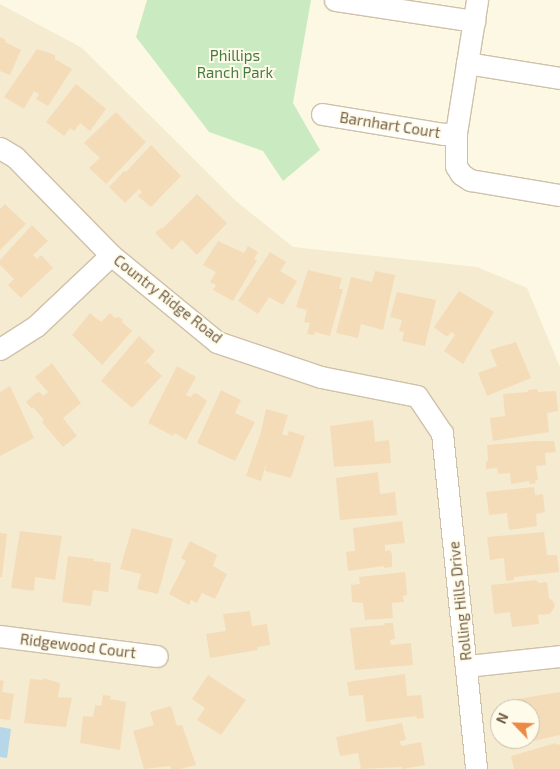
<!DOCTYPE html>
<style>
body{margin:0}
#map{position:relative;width:560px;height:769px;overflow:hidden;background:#fdf8e3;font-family:"Exo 2",sans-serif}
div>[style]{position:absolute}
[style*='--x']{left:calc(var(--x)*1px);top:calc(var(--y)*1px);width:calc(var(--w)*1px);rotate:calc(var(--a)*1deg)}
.residential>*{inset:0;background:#f5ebd1}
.green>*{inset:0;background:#caebc1}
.water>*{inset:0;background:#b6d7e7}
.building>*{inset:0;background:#f4dcb9}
.roads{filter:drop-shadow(1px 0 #cfc1a9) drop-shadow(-1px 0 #cfc1a9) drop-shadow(0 1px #cfc1a9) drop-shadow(0 -1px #cfc1a9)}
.street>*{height:21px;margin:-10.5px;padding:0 10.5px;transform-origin:10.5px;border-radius:10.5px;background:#fff}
span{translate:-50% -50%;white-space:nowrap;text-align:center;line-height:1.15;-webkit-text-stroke:4px #fffbea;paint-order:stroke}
.park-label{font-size:15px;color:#457c3f}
.street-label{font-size:15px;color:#766148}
.north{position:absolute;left:490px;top:699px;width:50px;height:50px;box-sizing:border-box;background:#fffbea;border:1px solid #c8bda9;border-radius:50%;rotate:294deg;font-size:14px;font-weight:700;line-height:20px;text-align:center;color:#766148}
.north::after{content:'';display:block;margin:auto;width:18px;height:22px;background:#ec8943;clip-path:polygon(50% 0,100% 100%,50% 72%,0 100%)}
</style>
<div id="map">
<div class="residential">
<div style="clip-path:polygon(evenodd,0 4px,82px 48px,236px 201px,293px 247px,477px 267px,527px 288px,560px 367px,560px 769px,0 769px,0 4px,500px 709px,530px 709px,530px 739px,500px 739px,500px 709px)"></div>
</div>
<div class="green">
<div style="clip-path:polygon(147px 0,311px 0,293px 103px,320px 150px,283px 181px,263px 151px,209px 132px,136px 37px)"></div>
</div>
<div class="water">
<div style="clip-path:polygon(0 727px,11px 729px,7px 758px,0 757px)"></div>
</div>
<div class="building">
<div style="clip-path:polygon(0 37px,6px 40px,5px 42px,21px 50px,10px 75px,0 71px)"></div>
<div style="clip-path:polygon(37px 49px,55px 55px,55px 59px,72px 69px,48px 106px,36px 99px,39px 94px,34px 91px,24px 109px,4px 97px)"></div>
<div style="clip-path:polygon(76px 84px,106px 109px,90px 131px,80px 123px,74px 131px,70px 128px,64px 136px,46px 122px)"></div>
<div style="clip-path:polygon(116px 112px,146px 142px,106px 184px,89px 168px,100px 158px,84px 143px)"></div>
<div style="clip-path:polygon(151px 145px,181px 176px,151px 207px,138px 196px,142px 192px,139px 189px,125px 203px,109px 187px,124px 171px,126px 172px)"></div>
<div style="clip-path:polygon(197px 194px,227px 223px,197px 255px,182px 240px,172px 250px,155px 233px,161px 228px,162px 229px)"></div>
<div style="clip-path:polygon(5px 204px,26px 224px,0 250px,0 209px)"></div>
<div style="clip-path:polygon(32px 225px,48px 241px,33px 255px,37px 259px,41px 255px,44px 258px,53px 268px,21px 298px,8px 285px,14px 279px,0 265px,0 260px)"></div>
<div style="clip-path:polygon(218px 241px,244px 253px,248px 246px,258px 252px,254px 259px,257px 260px,233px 301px,213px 290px,216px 285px,210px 282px,216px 272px,203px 265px)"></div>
<div style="clip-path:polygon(270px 252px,286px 262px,280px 271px,297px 281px,283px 305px,269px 297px,258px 314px,238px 301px)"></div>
<div style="clip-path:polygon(308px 270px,342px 278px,339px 289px,343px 289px,330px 336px,315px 332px,314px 335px,307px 334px,310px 323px,304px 322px,307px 310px,296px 307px)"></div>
<div style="clip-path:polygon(375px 271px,395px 275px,383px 330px,361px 324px,358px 338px,336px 333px,351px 277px,372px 282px)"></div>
<div style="clip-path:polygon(459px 291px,494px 312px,463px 364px,444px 351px,455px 335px,451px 332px,448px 336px,444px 335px,434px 327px)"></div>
<div style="clip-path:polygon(397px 292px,436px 300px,425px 346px,402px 341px,404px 332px,399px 331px,402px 320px,390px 317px)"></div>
<div style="clip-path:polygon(90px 313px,101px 322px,110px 313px,115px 318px,119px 317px,123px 320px,122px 322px,132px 331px,102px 365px,72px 335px)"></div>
<div style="clip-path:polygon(139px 336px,155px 351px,142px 366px,147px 362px,162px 376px,132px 408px,101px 381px)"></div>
<div style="clip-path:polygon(516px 342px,531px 378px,487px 396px,478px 373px,497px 366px,490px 350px)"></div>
<div style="clip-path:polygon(52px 363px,81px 403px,63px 418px,77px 436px,63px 447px,42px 422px,44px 420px,33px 407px,32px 409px,26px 402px,36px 393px,40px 392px,43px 396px,48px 392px,35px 377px)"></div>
<div style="clip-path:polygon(177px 366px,196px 377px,186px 395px,191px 397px,194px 393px,198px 394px,207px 401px,186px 440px,175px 433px,173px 436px,148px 423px)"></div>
<div style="clip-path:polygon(10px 386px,34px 438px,0 456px,0 392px)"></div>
<div style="clip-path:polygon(537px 389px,538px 392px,556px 391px,558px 411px,547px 413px,549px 432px,493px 441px,490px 418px,505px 416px,503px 394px,528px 392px,528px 390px)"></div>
<div style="clip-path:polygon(221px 390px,241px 400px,235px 413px,255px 422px,235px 461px,197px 443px)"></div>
<div style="clip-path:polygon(266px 409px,288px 415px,282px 434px,287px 436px,289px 431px,305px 436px,291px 478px,265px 471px,267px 461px,261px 481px,246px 476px,261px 432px)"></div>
<div style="clip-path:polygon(373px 420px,375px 442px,389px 440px,391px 463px,334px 467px,330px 426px)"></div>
<div style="clip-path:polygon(535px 441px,554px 441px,556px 452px,545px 453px,546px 465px,536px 466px,538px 480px,535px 481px,536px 483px,530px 484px,529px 481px,511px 484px,510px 473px,498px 474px,497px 468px,486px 469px,486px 461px,488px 461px,487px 445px)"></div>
<div style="clip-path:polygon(378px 472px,380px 494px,395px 492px,397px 515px,340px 520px,336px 478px)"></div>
<div style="clip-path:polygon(534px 487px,535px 495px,543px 494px,545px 512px,536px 514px,537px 526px,509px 530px,507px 513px,489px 515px,486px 492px)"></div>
<div style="clip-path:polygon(402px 521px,405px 543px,385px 545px,385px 551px,390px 550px,392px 554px,392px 567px,384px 568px,384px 566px,348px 571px,346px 552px,355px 551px,353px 528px)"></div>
<div style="clip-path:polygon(132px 528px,173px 539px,158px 594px,137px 589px,141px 574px,120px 569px)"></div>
<div style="clip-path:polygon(20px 531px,62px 536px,55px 580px,35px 577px,34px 591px,11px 588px)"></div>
<div style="clip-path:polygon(544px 532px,547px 555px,557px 555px,559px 572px,514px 577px,514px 580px,506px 581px,504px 558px,490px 560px,487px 537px)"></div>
<div style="clip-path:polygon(0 533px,7px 534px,2px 577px,0 577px)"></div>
<div style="clip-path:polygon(190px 541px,217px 555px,213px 566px,227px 574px,215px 599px,202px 593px,197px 603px,191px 600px,189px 605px,169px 594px,186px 561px,181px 558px)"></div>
<div style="clip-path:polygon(68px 556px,94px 559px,93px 561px,111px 563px,108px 592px,93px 590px,91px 606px,62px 602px)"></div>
<div style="clip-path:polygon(405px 572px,407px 595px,403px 596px,404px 602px,392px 603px,393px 618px,365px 620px,363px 603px,352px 602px,351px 585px,360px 584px,359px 577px)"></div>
<div style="clip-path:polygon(536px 580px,539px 583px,547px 582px,549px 598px,553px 601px,555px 606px,550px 614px,538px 615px,539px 624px,512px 627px,510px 612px,494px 614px,491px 585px)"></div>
<div style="clip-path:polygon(250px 611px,252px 626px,267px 624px,270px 645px,257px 647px,258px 650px,210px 658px,206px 634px,226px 631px,223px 614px)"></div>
<div style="clip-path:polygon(384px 623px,393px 623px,395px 639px,390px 640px,391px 645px,411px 643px,413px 665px,355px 670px,350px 628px,385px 625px)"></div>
<div style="clip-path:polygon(405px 674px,407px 696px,421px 695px,424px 718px,417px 719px,416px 716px,366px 722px,363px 695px,349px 696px,347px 682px)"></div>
<div style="clip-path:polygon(208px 675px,246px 700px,221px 735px,197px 720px,205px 708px,192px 699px)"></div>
<div style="clip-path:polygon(43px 678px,60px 683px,58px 697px,72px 698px,66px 727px,24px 723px,30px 679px,43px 680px)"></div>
<div style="clip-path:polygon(0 680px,4px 681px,2px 692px,14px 694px,10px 720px,0 719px)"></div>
<div style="clip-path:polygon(560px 692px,560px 735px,511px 746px,510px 739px,530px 739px,530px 709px,518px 709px,518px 699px)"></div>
<div style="clip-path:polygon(103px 695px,111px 696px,110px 699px,126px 702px,120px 750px,80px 743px,83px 716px,93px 717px,95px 705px,101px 706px)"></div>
<div style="clip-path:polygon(171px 706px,177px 726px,182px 725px,196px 765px,180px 769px,171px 769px,170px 766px,144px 769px,133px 731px,154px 725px,150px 712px)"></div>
<div style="clip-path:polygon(402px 723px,406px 740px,400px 741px,401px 746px,421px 742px,425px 765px,403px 769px,401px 767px,361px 769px,358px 753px,340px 756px,336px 737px)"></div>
<div style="clip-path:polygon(556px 743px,556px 745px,560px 744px,560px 769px,514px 769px,511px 756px)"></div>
</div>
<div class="roads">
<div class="street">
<div style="--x:335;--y:0;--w:141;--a:8.6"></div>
<div style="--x:467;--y:63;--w:94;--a:9.2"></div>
<div style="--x:322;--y:114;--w:124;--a:9.3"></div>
<div style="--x:444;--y:134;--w:12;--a:-5"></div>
<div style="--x:456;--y:133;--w:33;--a:90"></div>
<div style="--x:456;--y:166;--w:9;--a:58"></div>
<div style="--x:461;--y:174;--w:11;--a:34"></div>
<div style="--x:470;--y:180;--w:91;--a:9.5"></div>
<div style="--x:456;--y:133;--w:135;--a:-81"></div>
<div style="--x:0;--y:148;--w:17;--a:31"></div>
<div style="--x:15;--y:157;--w:137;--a:45.6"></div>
<div style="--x:111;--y:255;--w:137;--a:39.4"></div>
<div style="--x:217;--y:342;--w:110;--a:18.6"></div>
<div style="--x:321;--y:377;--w:98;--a:11.2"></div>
<div style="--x:417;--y:396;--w:45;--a:56"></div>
<div style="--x:442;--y:433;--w:338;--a:84.2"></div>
<div style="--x:0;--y:349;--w:43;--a:-32.6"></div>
<div style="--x:36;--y:326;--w:103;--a:-43.4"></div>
<div style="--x:0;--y:636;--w:158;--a:7.3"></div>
<div style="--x:467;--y:666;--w:94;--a:-6.1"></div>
</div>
</div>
<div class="park-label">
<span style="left:235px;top:64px">Phillips<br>Ranch Park</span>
</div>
<div class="street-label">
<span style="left:390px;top:125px;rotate:9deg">Barnhart Court</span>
<span style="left:168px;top:299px;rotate:38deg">Country Ridge Road</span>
<span style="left:460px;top:601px;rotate:-96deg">Rolling Hills Drive</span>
<span style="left:78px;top:646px;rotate:7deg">Ridgewood Court</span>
</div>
<div class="north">N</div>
</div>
